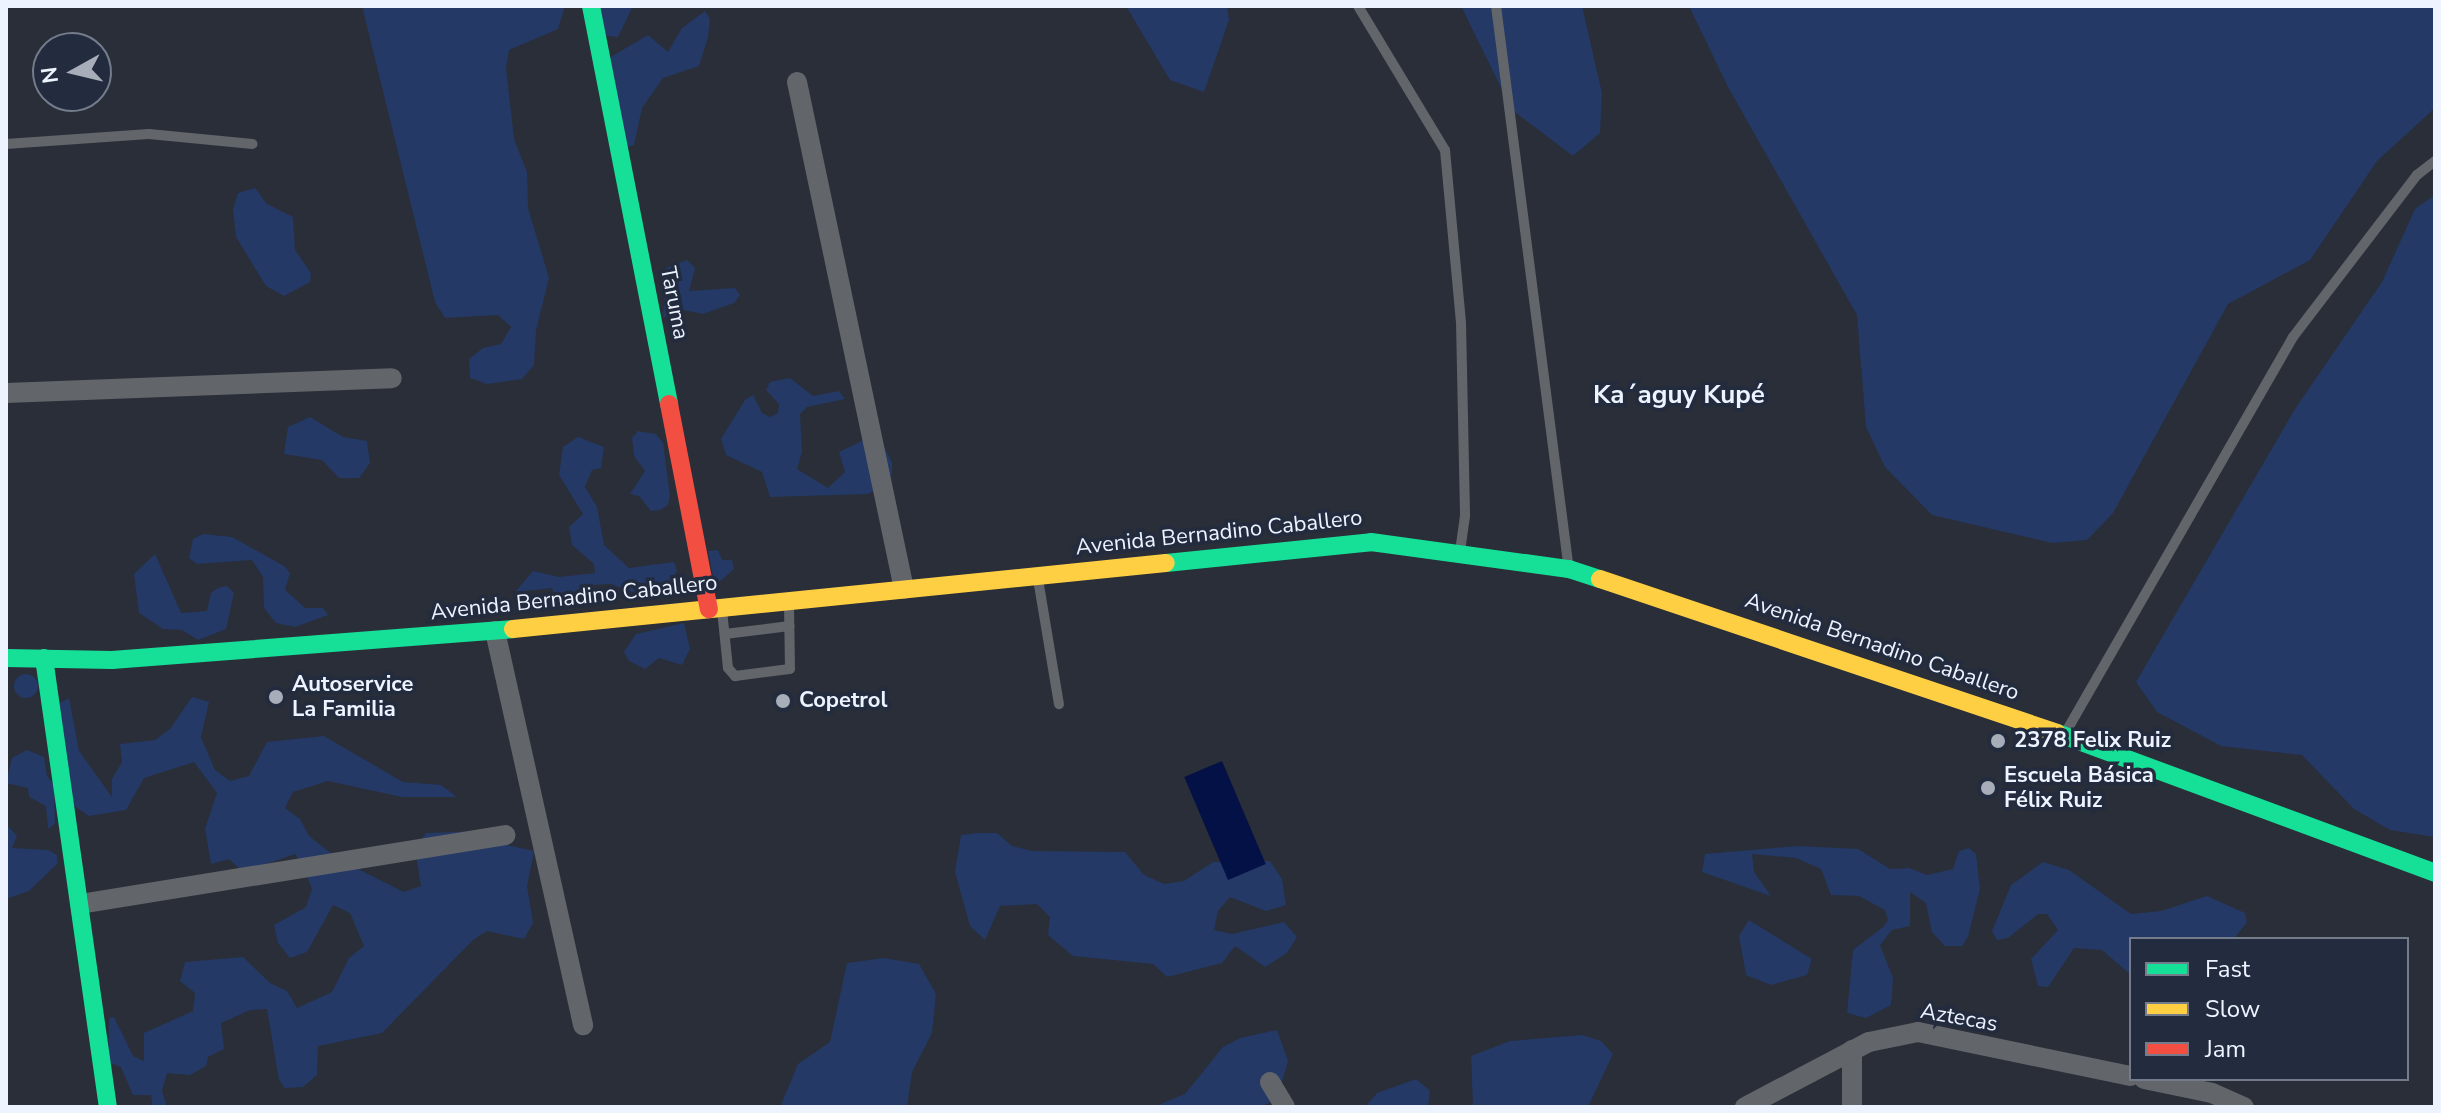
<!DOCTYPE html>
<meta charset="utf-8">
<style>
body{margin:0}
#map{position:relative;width:2441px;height:1113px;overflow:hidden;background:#292e38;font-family:"Nunito Sans",sans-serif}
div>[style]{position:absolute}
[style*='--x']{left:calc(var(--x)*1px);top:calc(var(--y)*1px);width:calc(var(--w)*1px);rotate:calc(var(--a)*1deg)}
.green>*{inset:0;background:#243966}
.round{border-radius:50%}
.water>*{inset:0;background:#041146;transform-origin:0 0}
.lane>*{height:10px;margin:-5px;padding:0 5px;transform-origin:5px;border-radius:5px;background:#62656a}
.street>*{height:20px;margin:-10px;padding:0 10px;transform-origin:10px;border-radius:10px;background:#62656a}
.fast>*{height:18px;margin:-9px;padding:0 9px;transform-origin:9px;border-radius:9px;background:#16e098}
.slow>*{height:18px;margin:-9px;padding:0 9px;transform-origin:9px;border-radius:9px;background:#ffcf43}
.jam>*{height:18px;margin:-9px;padding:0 9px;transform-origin:9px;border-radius:9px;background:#f24e42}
.dots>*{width:22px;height:22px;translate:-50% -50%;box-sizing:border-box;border:4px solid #232c3e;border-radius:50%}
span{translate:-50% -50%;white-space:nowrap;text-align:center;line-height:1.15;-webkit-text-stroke:7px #232c3e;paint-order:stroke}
.street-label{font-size:22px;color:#edf3ff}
.poi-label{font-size:22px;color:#edf3ff;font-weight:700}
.left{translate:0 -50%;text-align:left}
.quarter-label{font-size:26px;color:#edf3ff;font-weight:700}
.frame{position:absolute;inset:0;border:8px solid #edf3ff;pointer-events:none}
.legend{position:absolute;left:2129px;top:937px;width:280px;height:144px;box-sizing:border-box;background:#232c3e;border:2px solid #747c8b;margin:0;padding:10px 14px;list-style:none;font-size:24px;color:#edf3ff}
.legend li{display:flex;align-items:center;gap:16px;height:40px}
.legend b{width:40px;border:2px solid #747c8b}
.north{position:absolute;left:32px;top:32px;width:80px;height:80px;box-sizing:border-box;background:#232c3e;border:2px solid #747c8b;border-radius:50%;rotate:262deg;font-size:22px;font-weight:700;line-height:32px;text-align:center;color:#edf3ff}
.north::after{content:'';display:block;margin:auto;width:28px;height:36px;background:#a8aeb9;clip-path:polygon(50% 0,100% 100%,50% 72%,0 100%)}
</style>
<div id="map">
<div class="green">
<div style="clip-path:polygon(362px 6px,565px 6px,558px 29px,509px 50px,506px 68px,514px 139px,527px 172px,528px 208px,549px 278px,536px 330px,534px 365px,522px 379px,487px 384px,470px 378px,469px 359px,483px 348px,501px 344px,511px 327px,498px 315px,445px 318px,435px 302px)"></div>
<div style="clip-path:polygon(588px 6px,633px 6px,618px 37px,599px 35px)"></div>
<div style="clip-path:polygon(1126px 6px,1227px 6px,1229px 20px,1204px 92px,1170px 80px)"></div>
<div style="clip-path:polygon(1461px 6px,1582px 6px,1602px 93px,1600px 133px,1573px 156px,1512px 110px)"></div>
<div style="clip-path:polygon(1689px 6px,2435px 6px,2435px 108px,2377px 161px,2310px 260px,2228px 304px,2113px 513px,2087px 540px,2052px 543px,1932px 515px,1885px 467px,1866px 427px,1857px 315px,1728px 87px)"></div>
<div style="clip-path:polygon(705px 11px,710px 19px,708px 37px,699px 66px,663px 78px,642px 108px,634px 145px,625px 148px,609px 58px,648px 35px,668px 52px,682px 28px)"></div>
<div style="clip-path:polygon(255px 188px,267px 204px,293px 217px,295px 250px,311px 273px,310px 282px,284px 296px,266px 286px,236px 237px,233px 209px,238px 193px)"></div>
<div style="clip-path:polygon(2435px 195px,2435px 837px,2390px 830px,2354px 809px,2302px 755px,2221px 746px,2157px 712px,2136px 682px,2295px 409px,2382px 282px,2415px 209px)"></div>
<div style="clip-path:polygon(687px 260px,695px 268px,689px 291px,735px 288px,740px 295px,734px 303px,703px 314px,684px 310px,663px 318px,666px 268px)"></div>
<div style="clip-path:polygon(790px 378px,813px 396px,839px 391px,845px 399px,807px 407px,800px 414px,802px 452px,797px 469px,828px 488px,845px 472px,839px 452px,864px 440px,884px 446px,892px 463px,892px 474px,876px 489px,868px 494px,770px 497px,762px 472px,726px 455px,721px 439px,745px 400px,753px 395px,762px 413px,770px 417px,778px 413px,779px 404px,766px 390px,770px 382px)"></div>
<div style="clip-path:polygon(310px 417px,343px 437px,367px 441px,370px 463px,359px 478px,339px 478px,322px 460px,284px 454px,288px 427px)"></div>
<div style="clip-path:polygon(638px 431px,656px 434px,663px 443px,670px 495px,668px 505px,660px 510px,651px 511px,639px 496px,630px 494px,645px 471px,634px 456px,632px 438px)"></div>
<div style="clip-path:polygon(578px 437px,604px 447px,601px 468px,592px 470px,585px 487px,597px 507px,604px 545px,629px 568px,674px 562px,677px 571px,667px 588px,638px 594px,611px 584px,594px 585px,583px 600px,565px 608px,557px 605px,552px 588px,515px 592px,533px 571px,559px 577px,595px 573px,594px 564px,572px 545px,569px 527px,583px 514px,559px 475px,563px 447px)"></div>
<div style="clip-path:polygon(203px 534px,232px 537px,284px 566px,290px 573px,285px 590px,305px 608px,323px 608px,328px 615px,295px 627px,276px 623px,264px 608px,263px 577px,252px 560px,197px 564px,189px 558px,193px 539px)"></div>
<div style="clip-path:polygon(718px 550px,722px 560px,732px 560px,734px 569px,715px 586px,708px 551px)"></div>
<div style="clip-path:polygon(155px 554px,181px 613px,207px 611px,211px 593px,218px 588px,227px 586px,234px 593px,226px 629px,198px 640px,182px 630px,163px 629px,139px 613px,134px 574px)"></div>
<div style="clip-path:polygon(684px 623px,690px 649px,682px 665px,659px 658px,645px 669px,629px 661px,624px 652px,636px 634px)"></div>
<div class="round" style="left:14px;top:674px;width:24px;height:24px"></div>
<div style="clip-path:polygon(192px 697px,209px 702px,201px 737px,215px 770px,230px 781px,249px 776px,267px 742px,324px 736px,403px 782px,441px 785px,457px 797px,402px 797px,328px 781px,293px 792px,285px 808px,300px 819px,309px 836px,338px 859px,404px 892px,421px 886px,415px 849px,426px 833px,483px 831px,498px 843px,534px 851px,527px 886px,533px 923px,524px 939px,487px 931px,473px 940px,382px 1033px,318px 1046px,317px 1075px,303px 1087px,285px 1088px,279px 1080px,267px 1009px,250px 1010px,221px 1023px,224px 1049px,208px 1057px,206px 1066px,190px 1075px,167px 1073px,162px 1091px,167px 1107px,153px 1107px,151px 1095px,133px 1095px,121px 1067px,108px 1062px,109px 1018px,114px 1017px,133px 1056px,144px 1061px,144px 1033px,193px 1011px,195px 993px,180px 981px,185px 962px,243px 957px,270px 983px,287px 991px,297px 1008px,332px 992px,349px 958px,364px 946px,350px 913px,333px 905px,307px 952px,290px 958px,278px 943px,274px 925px,306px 907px,312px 889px,305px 871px,295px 854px,243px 872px,229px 859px,211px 864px,205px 829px,217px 793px,194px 762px,144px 778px,126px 810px,89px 816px,73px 805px,53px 707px,69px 698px,79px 751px,112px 797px,112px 779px,122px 762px,120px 744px,155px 740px,170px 729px)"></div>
<div style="clip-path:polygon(27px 750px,44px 757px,47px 776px,54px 784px,55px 824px,48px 829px,46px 806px,29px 797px,28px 788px,6px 783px,12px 758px)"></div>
<div style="clip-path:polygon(6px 824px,17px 836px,12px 848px,48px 850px,57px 855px,57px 864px,29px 891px,6px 899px)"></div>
<div style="clip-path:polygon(979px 833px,997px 833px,1012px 846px,1032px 851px,1125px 852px,1144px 875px,1164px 884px,1184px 881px,1213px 862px,1270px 861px,1282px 879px,1286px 905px,1266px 911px,1230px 897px,1218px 911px,1214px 930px,1232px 934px,1284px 922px,1297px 937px,1287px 953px,1265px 967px,1235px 946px,1222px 963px,1167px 977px,1153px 964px,1073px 956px,1048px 935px,1050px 917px,1037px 904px,1000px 906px,985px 940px,970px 926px,955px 872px,961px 835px)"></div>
<div style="clip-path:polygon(1798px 846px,1858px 849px,1890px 869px,1909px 868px,1927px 875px,1953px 869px,1959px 851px,1969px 848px,1976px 854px,1980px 889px,1968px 937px,1962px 946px,1945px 946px,1932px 932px,1926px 903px,1910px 892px,1910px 926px,1892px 930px,1880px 945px,1893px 978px,1891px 1005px,1866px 1018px,1847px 1013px,1853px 950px,1883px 927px,1888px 920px,1885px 910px,1859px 896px,1831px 895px,1821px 869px,1796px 858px,1752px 854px,1754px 872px,1771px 896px,1702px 872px,1705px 854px)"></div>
<div style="clip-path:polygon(2043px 862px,2069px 870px,2131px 914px,2161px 911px,2207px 896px,2245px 913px,2247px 922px,2234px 939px,2131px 939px,2131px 975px,2102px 950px,2074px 948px,2048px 987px,2038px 986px,2031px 959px,2058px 930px,2047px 914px,2038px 914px,2008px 938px,1997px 940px,1992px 931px,2011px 885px)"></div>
<div style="clip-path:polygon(1749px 920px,1812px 959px,1807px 975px,1771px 985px,1746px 975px,1739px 936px)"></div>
<div style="clip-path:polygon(884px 958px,919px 964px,936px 994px,932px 1033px,912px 1072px,907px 1107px,780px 1107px,798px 1064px,830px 1042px,847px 963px)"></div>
<div style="clip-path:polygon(1277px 1030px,1288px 1061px,1277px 1099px,1261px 1107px,1153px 1107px,1185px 1094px,1223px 1047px,1240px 1038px)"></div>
<div style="clip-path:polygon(1582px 1035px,1601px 1041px,1613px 1054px,1588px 1107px,1473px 1107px,1471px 1056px,1510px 1041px)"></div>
<div style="clip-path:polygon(1416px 1079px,1430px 1091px,1428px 1107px,1365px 1107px,1377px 1093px)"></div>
</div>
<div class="water">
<div style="left:1222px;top:761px;width:112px;height:41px;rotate:67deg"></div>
</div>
<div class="lane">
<div style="--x:1358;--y:6;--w:168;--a:58.9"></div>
<div style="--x:1445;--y:150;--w:173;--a:84.7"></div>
<div style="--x:1461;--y:322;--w:194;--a:88.8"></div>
<div style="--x:1465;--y:516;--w:35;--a:98"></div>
<div style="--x:1496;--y:6;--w:562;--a:82.63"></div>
<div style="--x:6;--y:144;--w:143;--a:-4"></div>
<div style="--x:149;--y:134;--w:104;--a:5.5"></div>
<div style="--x:1038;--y:579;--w:127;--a:80.5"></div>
<div style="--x:722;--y:610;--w:58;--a:84.1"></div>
<div style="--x:728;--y:668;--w:11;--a:49"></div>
<div style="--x:735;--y:676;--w:55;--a:-7.3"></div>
<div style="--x:790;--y:669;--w:63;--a:-90.9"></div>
<div style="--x:725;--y:634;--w:65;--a:-7"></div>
<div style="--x:2067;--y:730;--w:453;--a:-60.1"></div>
<div style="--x:2293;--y:337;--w:204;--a:-52.6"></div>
<div style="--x:2417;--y:175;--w:23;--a:-38"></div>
</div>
<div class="street">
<div style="--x:797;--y:82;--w:518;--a:78.08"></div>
<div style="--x:6;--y:393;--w:386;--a:-2.2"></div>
<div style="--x:495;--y:631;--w:404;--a:77.4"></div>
<div style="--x:80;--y:904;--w:431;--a:-9.2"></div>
<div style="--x:1852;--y:1050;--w:57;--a:90"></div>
<div style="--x:2144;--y:1079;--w:69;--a:11.6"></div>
<div style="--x:2212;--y:1093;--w:35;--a:24"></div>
<div style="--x:1270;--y:1082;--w:29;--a:59"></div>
<div style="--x:1745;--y:1107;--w:140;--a:-27.7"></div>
<div style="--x:1869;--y:1042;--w:50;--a:-11.5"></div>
<div style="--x:1918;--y:1032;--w:217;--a:11.7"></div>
</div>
<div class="fast">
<div style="--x:591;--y:6;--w:406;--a:78.9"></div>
<div style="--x:1166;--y:563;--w:206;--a:-5.8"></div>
<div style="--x:1371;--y:542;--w:200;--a:7.8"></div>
<div style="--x:1569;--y:569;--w:33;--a:18"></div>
<div style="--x:6;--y:658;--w:106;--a:1.1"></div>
<div style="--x:112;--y:660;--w:402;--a:-4.4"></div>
<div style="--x:44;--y:658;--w:454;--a:81.9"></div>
<div style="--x:2057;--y:733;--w:403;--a:20.3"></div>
</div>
<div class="slow">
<div style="--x:1600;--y:579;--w:482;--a:18.6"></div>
<div style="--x:513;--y:629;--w:656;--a:-5.77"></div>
</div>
<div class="jam">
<div style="--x:669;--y:404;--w:209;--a:79"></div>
</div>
<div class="dots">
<div style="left:276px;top:697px;background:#a8aeb9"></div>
<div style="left:783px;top:701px;background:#a8aeb9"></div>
<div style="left:1998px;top:741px;background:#a8aeb9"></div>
<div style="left:1988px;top:788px;background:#a8aeb9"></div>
</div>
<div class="street-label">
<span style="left:674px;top:303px;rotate:79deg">Taruma</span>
<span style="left:1219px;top:533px;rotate:-6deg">Avenida Bernadino Caballero</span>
<span style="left:574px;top:598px;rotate:-6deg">Avenida Bernadino Caballero</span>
<span style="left:1882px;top:647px;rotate:19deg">Avenida Bernadino Caballero</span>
<span style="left:1959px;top:1018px;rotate:10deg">Aztecas</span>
</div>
<div class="poi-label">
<span class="left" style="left:292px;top:697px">Autoservice<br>La Familia</span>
<span class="left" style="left:799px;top:701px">Copetrol</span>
<span class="left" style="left:2014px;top:741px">2378 Felix Ruiz</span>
<span class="left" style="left:2004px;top:788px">Escuela Básica<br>Félix Ruiz</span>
</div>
<div class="quarter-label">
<span style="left:1679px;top:395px">Ka´aguy Kupé</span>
</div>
<div class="frame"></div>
<ul class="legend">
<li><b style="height:10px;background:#16e098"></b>Fast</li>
<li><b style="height:10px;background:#ffcf43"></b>Slow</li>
<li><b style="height:10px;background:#f24e42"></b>Jam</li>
</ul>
<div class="north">N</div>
</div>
